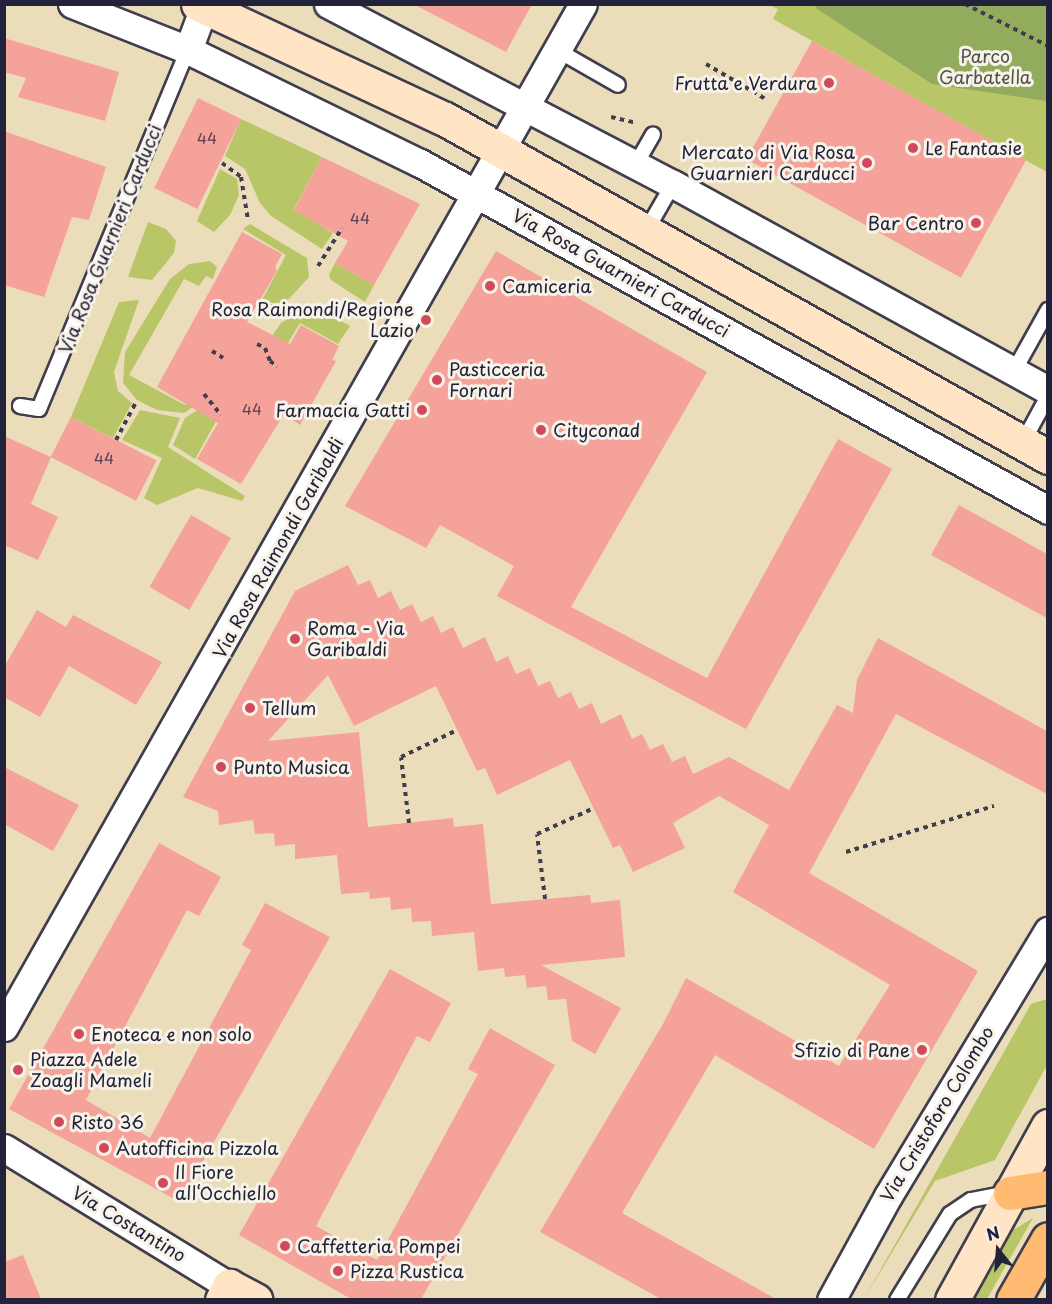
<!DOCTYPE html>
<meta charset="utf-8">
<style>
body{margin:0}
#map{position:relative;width:1052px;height:1304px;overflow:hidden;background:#ebddb9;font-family:"Playpen Sans",sans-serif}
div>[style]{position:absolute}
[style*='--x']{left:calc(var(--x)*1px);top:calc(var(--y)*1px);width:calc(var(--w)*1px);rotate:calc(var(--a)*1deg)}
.green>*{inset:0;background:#b9c667}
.forest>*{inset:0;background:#92ab5c}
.building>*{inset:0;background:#f5a29a;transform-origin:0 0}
.path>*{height:4px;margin-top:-2px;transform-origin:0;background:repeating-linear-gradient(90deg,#403e4e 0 4.5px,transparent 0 9px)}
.roads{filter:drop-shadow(2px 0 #403e4e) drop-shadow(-2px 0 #403e4e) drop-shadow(0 2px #403e4e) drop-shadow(0 -2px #403e4e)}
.lane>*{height:14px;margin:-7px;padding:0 7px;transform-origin:7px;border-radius:7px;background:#fff}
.street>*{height:27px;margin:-13.5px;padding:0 13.5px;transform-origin:13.5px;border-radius:13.5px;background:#fff}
.secondary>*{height:33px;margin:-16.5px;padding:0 16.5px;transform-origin:16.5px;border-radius:16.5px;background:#ffe4c6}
.primary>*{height:33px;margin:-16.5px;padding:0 16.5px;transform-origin:16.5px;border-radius:16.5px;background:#ffbb71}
.dots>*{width:16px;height:16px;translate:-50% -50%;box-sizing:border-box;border:3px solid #f7f3e8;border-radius:50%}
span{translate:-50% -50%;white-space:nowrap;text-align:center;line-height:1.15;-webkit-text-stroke:6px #f7f3e8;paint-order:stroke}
.number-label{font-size:15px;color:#574253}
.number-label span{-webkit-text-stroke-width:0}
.park-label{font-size:18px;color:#4f5348}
.poi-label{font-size:18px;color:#22223b}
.right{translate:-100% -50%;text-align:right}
.left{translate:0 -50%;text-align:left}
.street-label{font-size:18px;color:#22223b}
.frame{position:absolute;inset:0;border:6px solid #22223b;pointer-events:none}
.north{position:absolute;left:968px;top:1220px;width:60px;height:60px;-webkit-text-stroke:4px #f7f3e8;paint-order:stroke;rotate:343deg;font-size:16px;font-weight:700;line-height:24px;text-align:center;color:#22223b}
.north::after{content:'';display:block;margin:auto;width:21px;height:27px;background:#22223b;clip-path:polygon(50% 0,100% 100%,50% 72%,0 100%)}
</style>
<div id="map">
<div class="green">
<div style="clip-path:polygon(769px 5px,1047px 5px,1047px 172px,773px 19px,778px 9px)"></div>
<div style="clip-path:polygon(241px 119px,322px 157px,294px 209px,333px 233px,322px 249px,271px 216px,260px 203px,245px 169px,225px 156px)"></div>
<div style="clip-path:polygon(220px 169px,237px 179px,239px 195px,230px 215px,214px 232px,197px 221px)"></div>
<div style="clip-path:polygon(148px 222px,166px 229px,176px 241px,174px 253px,152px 280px,128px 277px)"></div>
<div style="clip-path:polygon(250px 224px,307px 258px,309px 277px,289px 299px,276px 304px,262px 300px,286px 255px,243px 229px)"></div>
<div style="clip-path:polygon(210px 261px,217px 267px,213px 279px,206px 276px,199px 286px,184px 279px,129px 375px,185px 405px,203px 378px,197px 403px,190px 409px,184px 413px,157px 410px,137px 400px,123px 383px,125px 352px,170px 279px,189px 264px)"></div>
<div style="clip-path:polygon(335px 263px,374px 285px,365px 302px,331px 280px,329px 275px)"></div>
<div style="clip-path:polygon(139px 300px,114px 372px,118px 391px,132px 403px,113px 438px,71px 417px,119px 302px)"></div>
<div style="clip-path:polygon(304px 310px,321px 310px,350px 326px,338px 344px,300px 323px,277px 361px,272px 336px,281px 323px)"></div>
<div style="clip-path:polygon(199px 409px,219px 416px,195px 459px,173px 445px,185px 418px)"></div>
<div style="clip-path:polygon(140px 410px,180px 418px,168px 447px,245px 496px,242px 501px,198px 488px,157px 505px,144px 498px,162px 458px,122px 440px)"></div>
<div style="clip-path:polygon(1047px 999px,1047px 1065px,995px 1160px,935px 1181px,864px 1299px,1031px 1004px)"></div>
<div style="clip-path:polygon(1033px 1218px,987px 1299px,970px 1300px,1005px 1235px)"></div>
</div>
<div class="forest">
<div style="clip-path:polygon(815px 5px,1047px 5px,1047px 101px,932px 84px,817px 9px)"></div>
</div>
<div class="building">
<div style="clip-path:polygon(413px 4px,532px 4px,506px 52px)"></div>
<div style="clip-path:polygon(4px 38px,119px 72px,105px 121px,18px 97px,26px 78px,4px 72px)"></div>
<div style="left:812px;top:41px;width:245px;height:135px;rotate:29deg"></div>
<div style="left:198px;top:98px;width:48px;height:100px;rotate:26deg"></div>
<div style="clip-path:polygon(4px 131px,106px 167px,89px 220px,72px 217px,44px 297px,4px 285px)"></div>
<div style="clip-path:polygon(322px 157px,420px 204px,374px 285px,335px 263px,348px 241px,294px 210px)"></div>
<div style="clip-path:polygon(242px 232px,282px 254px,275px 267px,277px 271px,247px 322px,290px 344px,301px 325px,339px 346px,332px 360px,336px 361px,300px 425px,284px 414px,241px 484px,197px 459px,218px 423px,157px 387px)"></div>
<div style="clip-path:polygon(496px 251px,707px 372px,571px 607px,707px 678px,838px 439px,892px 469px,746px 729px,497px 596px,514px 566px,440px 525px,426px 548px,345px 506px)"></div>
<div style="left:71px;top:417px;width:96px;height:45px;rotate:27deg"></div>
<div style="clip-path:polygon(4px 436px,51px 457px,31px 504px,58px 517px,38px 560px,4px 545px)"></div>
<div style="clip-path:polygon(959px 505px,1047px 554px,1047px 618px,931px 555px)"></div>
<div style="left:191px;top:515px;width:46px;height:83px;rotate:30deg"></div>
<div style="clip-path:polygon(348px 565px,358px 585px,370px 580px,378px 598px,391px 591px,400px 610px,412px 604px,421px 622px,433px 616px,441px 633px,453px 627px,463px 648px,485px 637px,496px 662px,508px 656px,516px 674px,530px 668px,538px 686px,550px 681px,558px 698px,571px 692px,579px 709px,592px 703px,601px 724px,621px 714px,632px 739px,642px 734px,650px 750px,663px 744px,672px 762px,685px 756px,693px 774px,729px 757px,789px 790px,837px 705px,853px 713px,857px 680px,878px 638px,1047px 731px,1047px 794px,896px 714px,809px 873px,978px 971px,874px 1149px,715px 1055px,622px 1213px,776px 1299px,661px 1299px,540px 1232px,663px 1024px,686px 978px,839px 1066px,890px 985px,733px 892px,769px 825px,719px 796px,673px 823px,685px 848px,633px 872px,620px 845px,613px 848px,570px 760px,497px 795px,485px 768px,477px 771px,436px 686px,354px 726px,328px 675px,268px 741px,359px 732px,368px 827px,453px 818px,454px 827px,483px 824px,491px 904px,590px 895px,591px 903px,620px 900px,625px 957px,541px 965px,621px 1008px,595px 1054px,572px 1041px,566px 999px,548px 1000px,546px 986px,527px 988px,525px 975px,505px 977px,504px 968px,478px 971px,474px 932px,432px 936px,431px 921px,412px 922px,411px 908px,391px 910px,390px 897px,370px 899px,369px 892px,341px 894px,337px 855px,295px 859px,295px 844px,275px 846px,274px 833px,255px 834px,253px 820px,219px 825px,218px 811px,183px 797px,295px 591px)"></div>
<div style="clip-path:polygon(37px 610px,66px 627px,73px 615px,162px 662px,136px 705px,69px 666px,40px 717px,4px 697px,4px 667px)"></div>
<div style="clip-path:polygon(4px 767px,79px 805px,53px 851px,4px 824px)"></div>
<div style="clip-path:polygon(159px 843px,221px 877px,199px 916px,187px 910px,86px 1100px,150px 1138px,251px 950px,242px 945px,265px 903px,330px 937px,180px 1202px,9px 1109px)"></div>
<div style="clip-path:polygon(390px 969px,451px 1003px,430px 1042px,417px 1036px,316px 1226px,377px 1260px,478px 1074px,468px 1069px,490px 1028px,555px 1065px,421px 1299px,351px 1299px,239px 1235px)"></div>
<div style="clip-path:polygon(23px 1255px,41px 1299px,4px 1299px,4px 1262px)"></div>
</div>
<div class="path">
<div style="--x:965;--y:4;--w:93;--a:26.8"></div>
<div style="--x:706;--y:64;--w:71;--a:30.5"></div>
<div style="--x:611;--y:117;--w:26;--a:13"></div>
<div style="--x:222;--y:163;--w:24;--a:36"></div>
<div style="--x:241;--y:177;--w:44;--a:80.8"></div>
<div style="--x:318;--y:266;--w:45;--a:-57.7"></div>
<div style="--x:259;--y:303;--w:23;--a:15"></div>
<div style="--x:257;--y:344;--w:9;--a:27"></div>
<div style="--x:265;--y:348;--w:14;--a:69"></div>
<div style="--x:270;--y:361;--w:9;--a:36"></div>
<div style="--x:212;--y:351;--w:13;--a:32"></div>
<div style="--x:204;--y:394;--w:27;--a:51"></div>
<div style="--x:116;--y:440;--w:43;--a:-62.2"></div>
<div style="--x:409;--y:823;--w:66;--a:-96.9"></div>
<div style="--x:401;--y:757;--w:62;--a:-25.7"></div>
<div style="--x:846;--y:852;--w:155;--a:-17.3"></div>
<div style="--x:545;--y:899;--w:65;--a:-97"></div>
<div style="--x:537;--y:834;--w:63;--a:-24.5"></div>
</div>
<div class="roads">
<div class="lane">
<div style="--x:557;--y:50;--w:70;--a:29.8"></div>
<div style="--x:636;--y:164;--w:34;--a:-60"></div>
<div style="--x:646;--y:231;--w:54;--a:-60.1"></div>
<div style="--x:1014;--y:371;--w:70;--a:-60.9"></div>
<div style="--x:20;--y:406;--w:19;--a:9"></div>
<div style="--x:39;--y:409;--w:389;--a:-67.5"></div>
<div style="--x:1023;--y:442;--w:52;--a:-61.5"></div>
<div style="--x:897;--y:1300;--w:101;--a:-58.4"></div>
<div style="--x:950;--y:1214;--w:25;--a:-34"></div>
<div style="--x:971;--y:1200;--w:38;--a:-11"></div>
</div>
<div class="street">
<div style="--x:72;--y:4;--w:125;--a:21.6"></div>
<div style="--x:188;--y:50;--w:258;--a:26"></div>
<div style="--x:420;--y:163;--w:717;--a:28.92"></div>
<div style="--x:328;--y:4;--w:389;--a:27.6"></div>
<div style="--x:673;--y:184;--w:428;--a:28.8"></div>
<div style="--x:188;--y:50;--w:46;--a:-69.6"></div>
<div style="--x:4;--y:1027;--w:1175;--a:-60.49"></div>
<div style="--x:4;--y:1148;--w:264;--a:31.5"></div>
<div style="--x:831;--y:1300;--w:119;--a:-61.3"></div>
<div style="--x:888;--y:1196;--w:310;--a:-58.9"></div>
</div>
<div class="secondary">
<div style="--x:198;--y:4;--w:272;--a:25"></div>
<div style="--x:445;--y:119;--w:691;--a:29.27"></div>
<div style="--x:222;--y:1300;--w:16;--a:-63"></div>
<div style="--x:229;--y:1286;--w:30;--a:28"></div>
<div style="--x:952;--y:1300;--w:199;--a:-61.1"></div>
</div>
<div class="primary">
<div style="--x:1010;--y:1193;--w:38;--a:-9"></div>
<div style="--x:1013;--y:1300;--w:70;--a:-60.2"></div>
</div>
</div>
<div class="dots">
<div style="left:829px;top:83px;background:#d1495b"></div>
<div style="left:913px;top:148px;background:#d1495b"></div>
<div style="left:867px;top:163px;background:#d1495b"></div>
<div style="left:976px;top:223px;background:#d1495b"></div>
<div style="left:490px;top:286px;background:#d1495b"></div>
<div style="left:426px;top:320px;background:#d1495b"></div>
<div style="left:437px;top:380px;background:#d1495b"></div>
<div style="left:422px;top:410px;background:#d1495b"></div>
<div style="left:541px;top:430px;background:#d1495b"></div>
<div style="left:295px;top:639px;background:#d1495b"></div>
<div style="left:250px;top:708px;background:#d1495b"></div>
<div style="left:221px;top:767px;background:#d1495b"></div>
<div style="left:79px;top:1034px;background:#d1495b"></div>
<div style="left:922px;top:1050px;background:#d1495b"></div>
<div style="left:18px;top:1070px;background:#d1495b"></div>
<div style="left:59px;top:1122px;background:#d1495b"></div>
<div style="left:104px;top:1148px;background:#d1495b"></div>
<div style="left:163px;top:1183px;background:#d1495b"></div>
<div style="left:285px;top:1246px;background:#d1495b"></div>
<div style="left:338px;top:1271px;background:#d1495b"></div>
</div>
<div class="number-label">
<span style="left:207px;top:138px">44</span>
<span style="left:360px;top:218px">44</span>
<span style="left:252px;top:409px">44</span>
<span style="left:104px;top:458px">44</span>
</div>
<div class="park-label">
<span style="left:985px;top:67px">Parco<br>Garbatella</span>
</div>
<div class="poi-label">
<span class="right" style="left:817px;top:83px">Frutta e Verdura</span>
<span class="left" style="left:925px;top:148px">Le Fantasie</span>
<span class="right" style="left:855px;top:163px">Mercato di Via Rosa<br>Guarnieri Carducci</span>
<span class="right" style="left:964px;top:223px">Bar Centro</span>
<span class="left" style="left:502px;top:286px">Camiceria</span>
<span class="right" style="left:414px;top:320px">Rosa Raimondi/Regione<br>Lazio</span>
<span class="left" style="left:449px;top:380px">Pasticceria<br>Fornari</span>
<span class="right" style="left:410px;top:410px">Farmacia Gatti</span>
<span class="left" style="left:553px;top:430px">Cityconad</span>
<span class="left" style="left:307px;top:639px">Roma - Via<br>Garibaldi</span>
<span class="left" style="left:262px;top:708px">Tellum</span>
<span class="left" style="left:233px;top:767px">Punto Musica</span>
<span class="left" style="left:91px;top:1034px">Enoteca e non solo</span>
<span class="right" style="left:910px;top:1050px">Sfizio di Pane</span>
<span class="left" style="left:30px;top:1070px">Piazza Adele<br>Zoagli Mameli</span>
<span class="left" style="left:71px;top:1122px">Risto 36</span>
<span class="left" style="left:116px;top:1148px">Autofficina Pizzola</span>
<span class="left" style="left:175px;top:1183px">Il Fiore<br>all‘Occhiello</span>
<span class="left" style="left:297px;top:1246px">Caffetteria Pompei</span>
<span class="left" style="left:350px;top:1271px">Pizza Rustica</span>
</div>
<div class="street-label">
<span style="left:110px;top:239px;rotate:-68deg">Via Rosa Guarnieri Carducci</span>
<span style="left:621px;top:273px;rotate:29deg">Via Rosa Guarnieri Carducci</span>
<span style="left:278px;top:548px;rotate:-61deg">Via Rosa Raimondi Garibaldi</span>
<span style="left:937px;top:1114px;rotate:-59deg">Via Cristoforo Colombo</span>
<span style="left:129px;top:1224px;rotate:31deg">Via Costantino</span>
</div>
<div class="frame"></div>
<div class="north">N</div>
</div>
